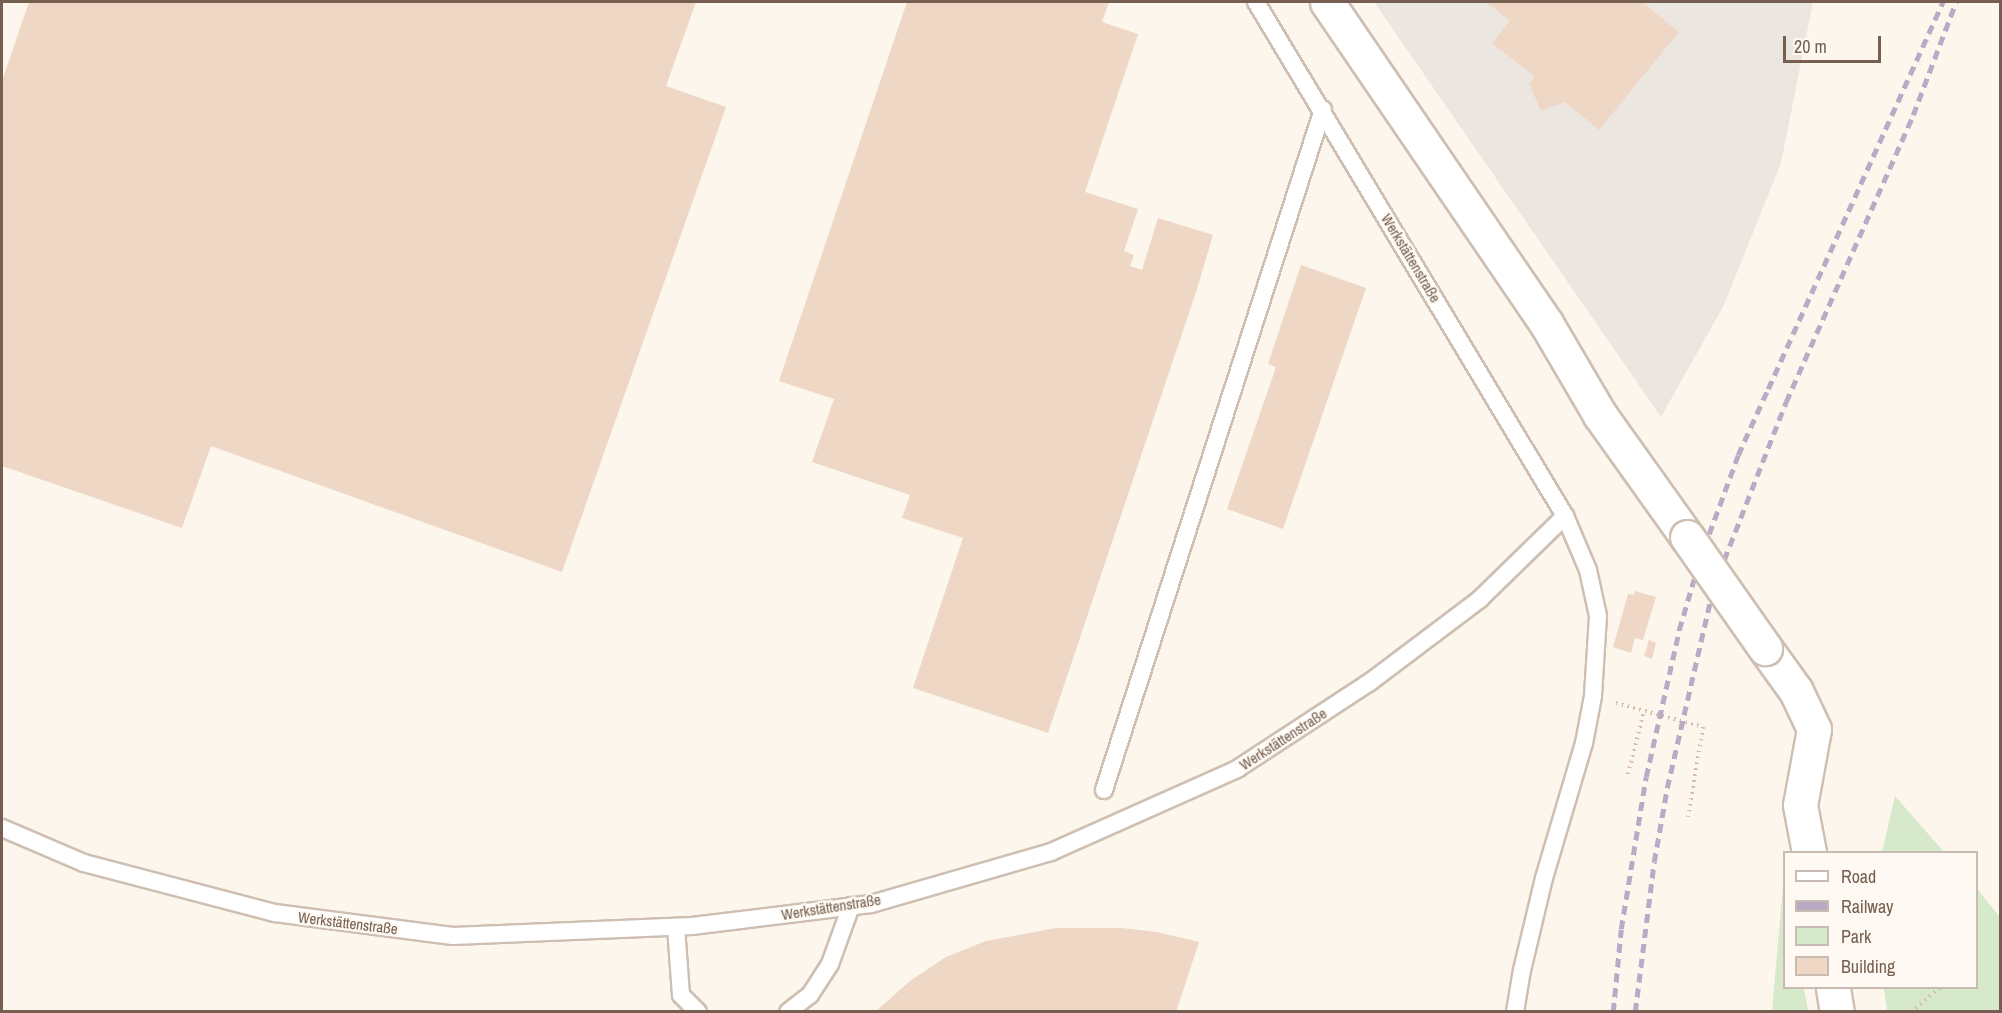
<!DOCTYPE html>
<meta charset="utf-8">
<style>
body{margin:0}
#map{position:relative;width:2002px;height:1013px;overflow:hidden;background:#fcf6ed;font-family:"Archivo Narrow",sans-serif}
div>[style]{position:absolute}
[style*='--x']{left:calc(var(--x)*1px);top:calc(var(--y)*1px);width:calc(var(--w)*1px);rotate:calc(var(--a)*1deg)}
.industrial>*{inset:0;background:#ece6e1}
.green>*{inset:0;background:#d7e9cb}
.building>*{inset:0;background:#efd7c6}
.path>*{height:4px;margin-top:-2px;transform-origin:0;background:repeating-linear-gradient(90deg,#d5bba8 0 1.5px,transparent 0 6px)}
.roads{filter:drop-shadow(2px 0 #cebfb2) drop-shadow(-2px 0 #cebfb2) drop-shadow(0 2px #cebfb2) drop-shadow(0 -2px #cebfb2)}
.lane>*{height:16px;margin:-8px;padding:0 8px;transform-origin:8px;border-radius:8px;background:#fff}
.street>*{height:33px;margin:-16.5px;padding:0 16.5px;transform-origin:16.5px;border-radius:16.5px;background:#fff}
.rail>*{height:4.5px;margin-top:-2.25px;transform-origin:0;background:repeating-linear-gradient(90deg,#baaac6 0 9px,transparent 0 15px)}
.bridges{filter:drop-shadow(2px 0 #cebfb2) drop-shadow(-2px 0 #cebfb2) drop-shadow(0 2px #cebfb2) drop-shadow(0 -2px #cebfb2)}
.street-bridge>*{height:33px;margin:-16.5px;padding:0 16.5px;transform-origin:16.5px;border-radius:16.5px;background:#fff}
span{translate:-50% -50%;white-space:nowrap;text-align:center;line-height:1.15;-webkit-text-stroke:4.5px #fefaf3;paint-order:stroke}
.street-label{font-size:15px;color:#765e50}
.frame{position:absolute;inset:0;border:3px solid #765e50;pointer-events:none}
.legend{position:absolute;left:1783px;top:851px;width:195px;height:138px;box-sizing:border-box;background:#fefaf3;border:2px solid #c8bcb2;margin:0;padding:8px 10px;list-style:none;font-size:18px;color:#765e50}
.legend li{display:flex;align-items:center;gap:12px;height:30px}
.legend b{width:30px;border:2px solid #c8bcb2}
.scale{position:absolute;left:1783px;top:36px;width:98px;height:27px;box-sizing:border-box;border:3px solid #765e50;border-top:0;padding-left:8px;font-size:18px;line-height:21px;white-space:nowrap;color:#765e50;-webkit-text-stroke:4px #fefaf3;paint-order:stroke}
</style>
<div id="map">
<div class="industrial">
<div style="clip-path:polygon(1374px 2px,1813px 2px,1781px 163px,1724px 305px,1661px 417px)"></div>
</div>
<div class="green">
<div style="clip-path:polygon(1895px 796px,1944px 852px,1882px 852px)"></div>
<div style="clip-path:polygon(1784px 875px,1784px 988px,1804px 988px,1808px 1011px,1772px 1011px)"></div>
<div style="clip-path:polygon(1977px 889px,2000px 917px,2000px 1011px,1887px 1011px,1884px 988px,1976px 988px)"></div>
</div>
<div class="building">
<div style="clip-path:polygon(29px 2px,696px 2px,666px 86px,726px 107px,562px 572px,211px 446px,182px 528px,2px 466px,2px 81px)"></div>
<div style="clip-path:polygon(907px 2px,1109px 2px,1102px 22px,1138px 34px,1085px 192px,1138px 209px,1124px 251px,1134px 255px,1130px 266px,1142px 270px,1158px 218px,1213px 235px,1197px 289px,1048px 733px,913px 688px,963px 538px,902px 518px,910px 495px,812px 462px,834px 399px,779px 381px)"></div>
<div style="clip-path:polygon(1486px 2px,1642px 2px,1679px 32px,1599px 130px,1565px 102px,1541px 111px,1529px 84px,1535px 77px,1492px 43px,1510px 21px)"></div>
<div style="clip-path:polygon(1301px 265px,1366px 288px,1283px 529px,1227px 509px,1276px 367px,1268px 364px)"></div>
<div style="clip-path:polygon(1635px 591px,1656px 597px,1643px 640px,1635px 638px,1631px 653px,1613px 647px,1628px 594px,1634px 595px)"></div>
<div style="clip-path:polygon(1649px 640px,1656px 643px,1652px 659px,1644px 656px)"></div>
<div style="clip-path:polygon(1056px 928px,1122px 928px,1157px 932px,1199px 942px,1176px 1012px,875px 1012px,910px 981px,946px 957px,986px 941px)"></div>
</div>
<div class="path">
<div style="--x:1616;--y:703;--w:90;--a:15.4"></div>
<div style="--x:1703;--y:727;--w:91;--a:99.5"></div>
<div style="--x:1628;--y:774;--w:65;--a:-75.7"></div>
<div style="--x:1976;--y:958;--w:5;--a:-37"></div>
<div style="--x:1911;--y:1012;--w:38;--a:-40"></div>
</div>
<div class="roads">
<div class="lane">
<div style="--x:1256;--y:2;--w:600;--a:58.99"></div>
<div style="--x:1565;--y:516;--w:59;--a:66.9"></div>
<div style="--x:1588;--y:570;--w:47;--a:77.7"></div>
<div style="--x:1598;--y:616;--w:80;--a:93.6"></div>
<div style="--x:1593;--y:696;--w:48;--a:100.8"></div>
<div style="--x:1584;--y:743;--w:141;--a:106.5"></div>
<div style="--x:1544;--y:878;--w:95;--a:103.4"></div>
<div style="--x:1522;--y:970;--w:43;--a:99.5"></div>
<div style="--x:1104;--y:790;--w:715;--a:-72.17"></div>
<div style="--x:2;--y:828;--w:89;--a:23.1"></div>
<div style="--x:84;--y:863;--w:197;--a:14.7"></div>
<div style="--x:275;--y:913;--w:179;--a:7.4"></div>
<div style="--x:453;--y:936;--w:239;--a:-2.4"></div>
<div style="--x:692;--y:926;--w:180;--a:-7"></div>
<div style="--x:871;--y:904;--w:187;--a:-16.1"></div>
<div style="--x:1051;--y:852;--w:204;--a:-24"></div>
<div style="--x:1237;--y:769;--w:159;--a:-33.2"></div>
<div style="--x:1370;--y:682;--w:138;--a:-37"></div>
<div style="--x:1480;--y:599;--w:119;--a:-44.3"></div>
<div style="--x:676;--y:927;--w:68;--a:85.8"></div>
<div style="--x:681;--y:995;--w:24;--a:45"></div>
<div style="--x:788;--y:1012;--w:28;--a:-38"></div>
<div style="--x:810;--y:995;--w:37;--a:-57"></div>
<div style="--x:830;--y:964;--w:62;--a:-70.1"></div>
</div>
<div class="street">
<div style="--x:1327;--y:2;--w:389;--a:55.7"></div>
<div style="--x:1546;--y:323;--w:107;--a:59.6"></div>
<div style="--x:1600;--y:415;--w:150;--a:54.5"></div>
<div style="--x:1765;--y:648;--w:53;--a:54.2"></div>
<div style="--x:1796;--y:691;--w:42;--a:64.7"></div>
<div style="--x:1814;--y:729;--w:77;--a:100.4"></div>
<div style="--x:1800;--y:805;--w:48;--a:79.2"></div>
<div style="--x:1833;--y:988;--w:24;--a:81"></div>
</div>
</div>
<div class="rail">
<div style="--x:1709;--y:534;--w:84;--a:-69.8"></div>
<div style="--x:1738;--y:455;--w:72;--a:-65.6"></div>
<div style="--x:1768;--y:389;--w:425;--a:-65.7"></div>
<div style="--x:1724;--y:560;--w:170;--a:-68.6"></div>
<div style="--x:1786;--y:402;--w:314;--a:-66.1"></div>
<div style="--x:1913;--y:115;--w:121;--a:-69.2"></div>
<div style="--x:1613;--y:1012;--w:83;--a:-84.5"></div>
<div style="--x:1621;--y:929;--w:154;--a:-80.7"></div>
<div style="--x:1646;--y:777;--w:151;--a:-77.3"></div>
<div style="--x:1679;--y:630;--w:53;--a:-73.6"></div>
<div style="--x:1635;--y:1012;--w:151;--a:-82.8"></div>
<div style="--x:1654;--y:862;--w:75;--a:-80"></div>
<div style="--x:1667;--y:788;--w:191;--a:-77"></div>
</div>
<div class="bridges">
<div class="street-bridge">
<div style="--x:1687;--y:537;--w:136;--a:54.9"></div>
</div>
</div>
<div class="street-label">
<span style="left:1411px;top:258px;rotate:59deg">Werkstättenstraße</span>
<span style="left:1283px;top:739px;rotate:-33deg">Werkstättenstraße</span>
<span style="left:831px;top:907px;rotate:-9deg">Werkstättenstraße</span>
<span style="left:348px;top:923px;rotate:7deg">Werkstättenstraße</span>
</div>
<div class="frame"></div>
<ul class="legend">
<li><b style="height:8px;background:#fff"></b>Road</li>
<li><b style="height:8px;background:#baaac6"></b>Railway</li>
<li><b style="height:16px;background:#d7e9cb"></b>Park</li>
<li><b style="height:16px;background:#efd7c6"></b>Building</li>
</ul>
<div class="scale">20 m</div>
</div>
